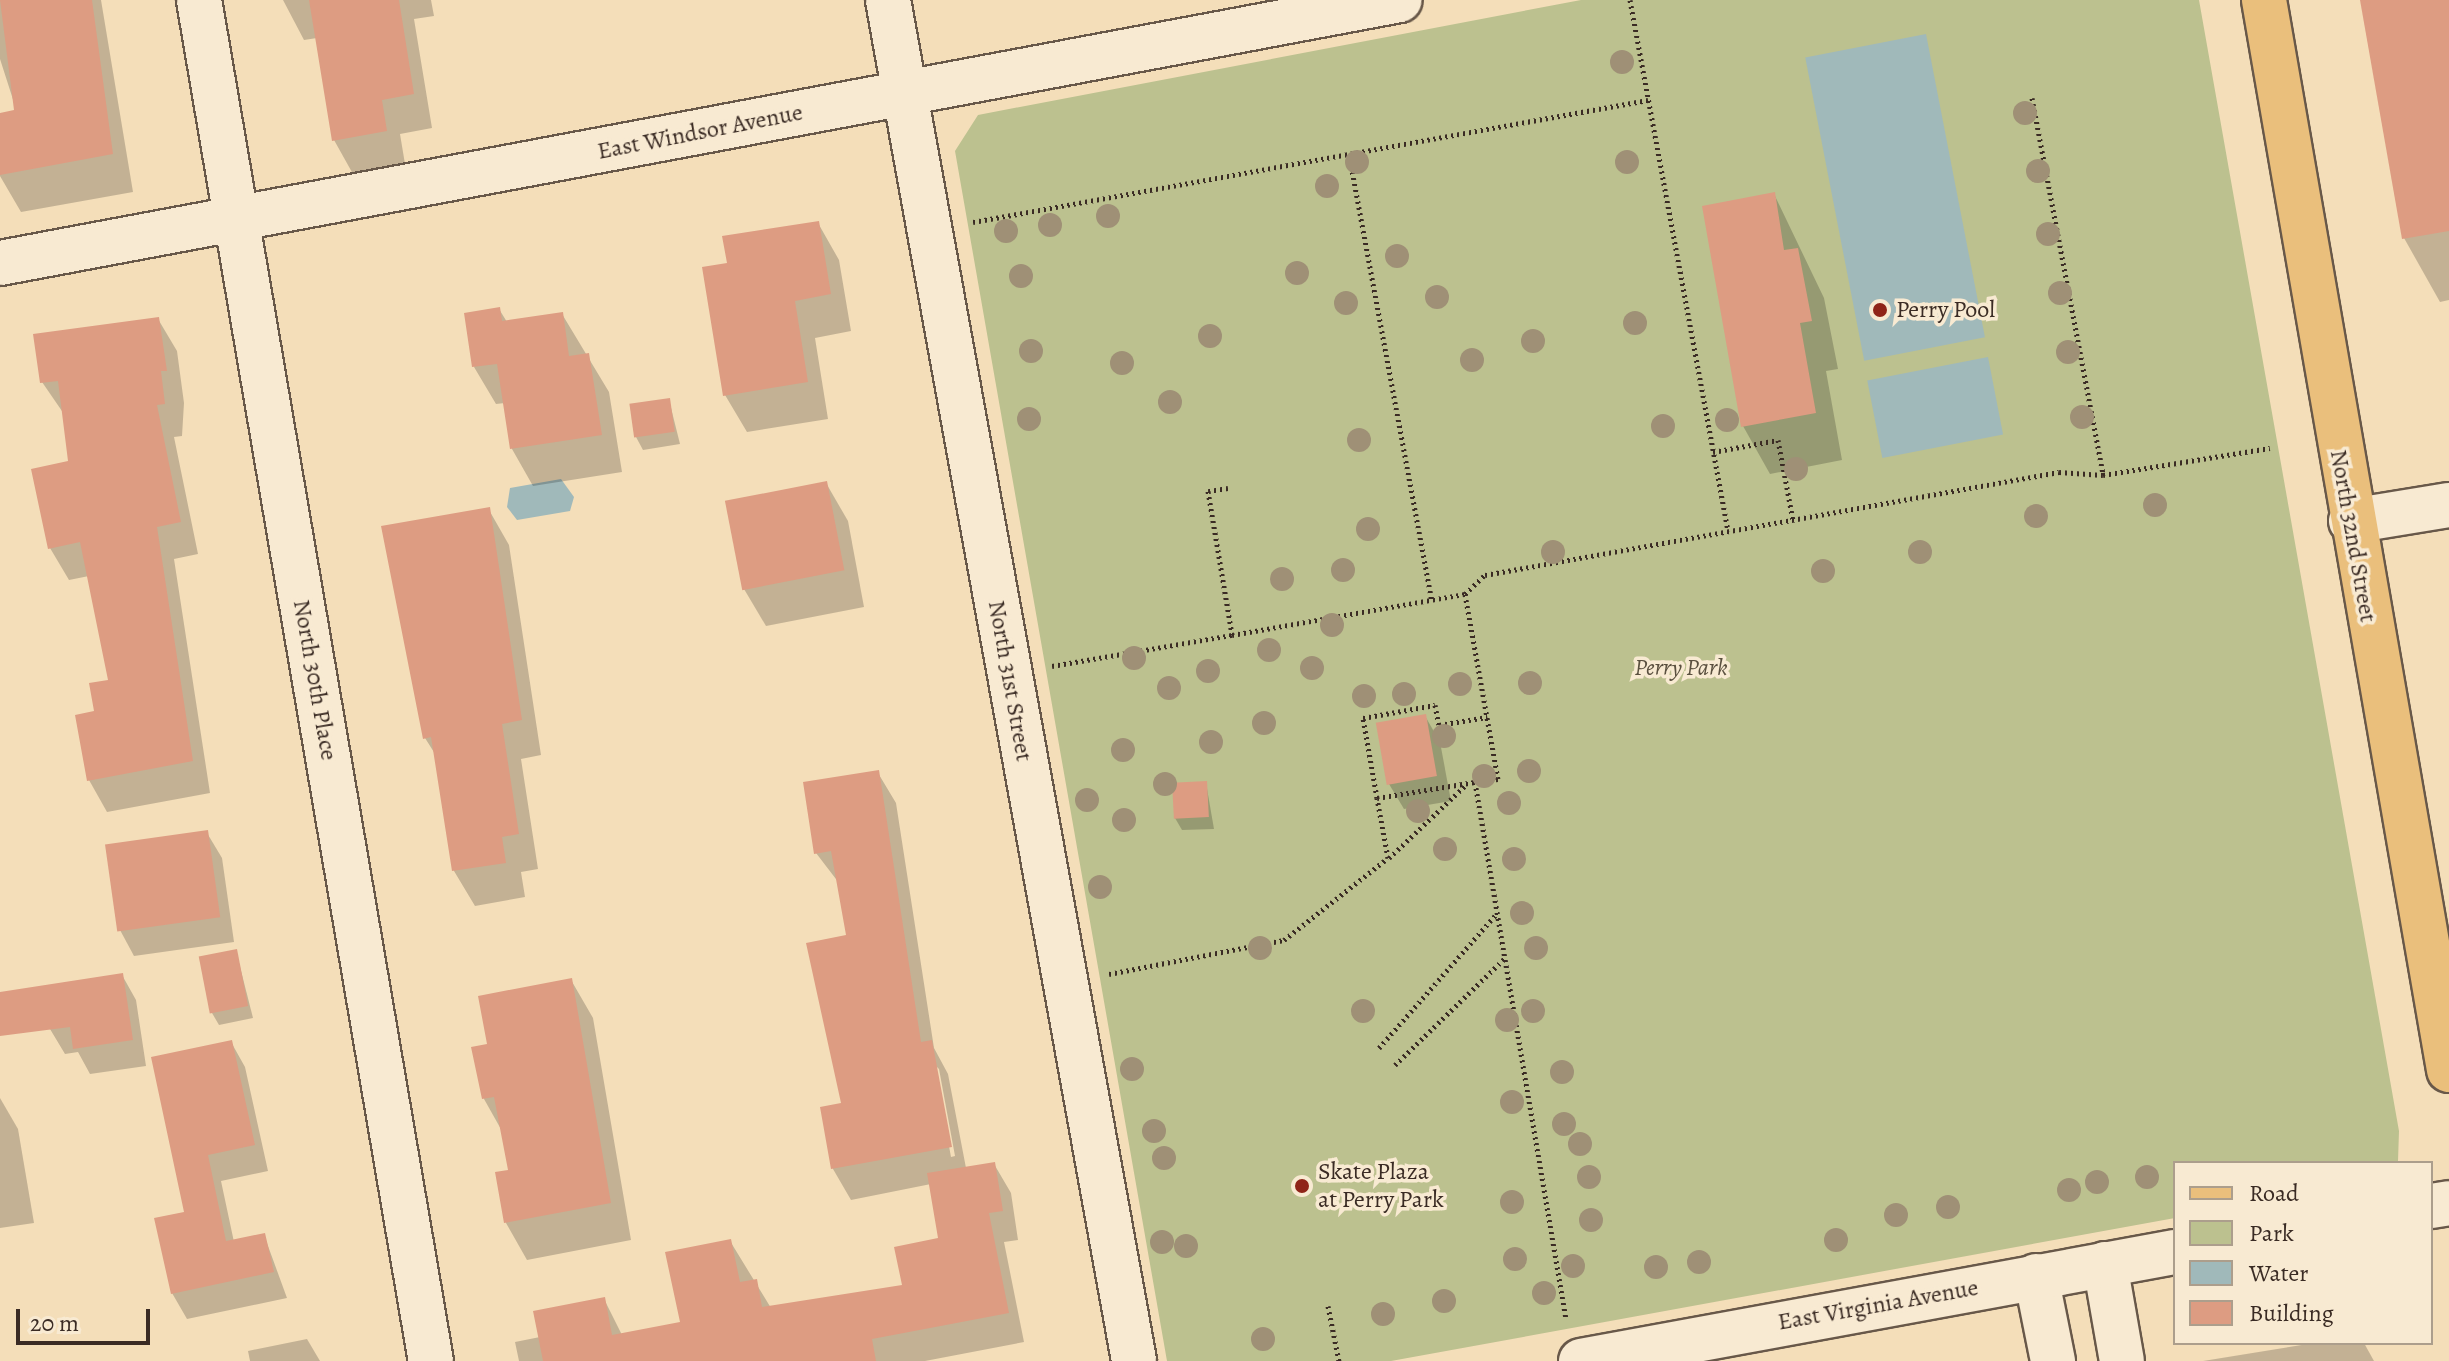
<!DOCTYPE html>
<style>
body{margin:0}
#map{position:relative;width:2449px;height:1361px;overflow:hidden;background:#f4deb9;font-family:Alegreya,serif}
div>[style]{position:absolute}
[style*='--x']{left:calc(var(--x)*1px);top:calc(var(--y)*1px);width:calc(var(--w)*1px);rotate:calc(var(--a)*1deg)}
.green>*{inset:0;background:#bcc18f}
.water>*{inset:0;background:#a0b9ba;transform-origin:0 0}
.shadow>*{inset:0;background:#0003}
.building>*{inset:0;background:#dd9c82;transform-origin:0 0}
.path>*{height:5px;margin-top:-2.5px;transform-origin:0;background:repeating-linear-gradient(90deg,#3a2b24 0 2px,transparent 0 6px)}
.roads{filter:drop-shadow(2px 0 #685849) drop-shadow(-2px 0 #685849) drop-shadow(0 2px #685849) drop-shadow(0 -2px #685849)}
.minor>*{height:44px;margin:-22px;padding:0 22px;transform-origin:22px;border-radius:22px;background:#f8ead2}
.major>*{height:44px;margin:-22px;padding:0 22px;transform-origin:22px;border-radius:22px;background:#eabf7c}
.trees>*{width:24px;height:24px;margin:-12px;border-radius:50%;background:#9f9076}
.dots>*{width:22px;height:22px;translate:-50% -50%;box-sizing:border-box;border:4px solid #f8ead2;border-radius:50%}
span{translate:-50% -50%;white-space:nowrap;text-align:center;line-height:1.15;-webkit-text-stroke:7px #f8ead2;paint-order:stroke}
.street-label{font-size:24px;color:#3a2b24}
.poi-label{font-size:24px;color:#3a2b24}
.left{translate:0 -50%;text-align:left}
.park-label{font-size:24px;color:#5a503f;font-style:italic}
.legend{position:absolute;left:2173px;top:1161px;width:260px;height:184px;box-sizing:border-box;background:#f8ead2;border:2px solid #ac9e8c;margin:0;padding:10px 14px;list-style:none;font-size:24px;color:#3a2b24}
.legend li{display:flex;align-items:center;gap:16px;height:40px}
.legend b{width:40px;border:2px solid #ac9e8c}
.scale{position:absolute;left:16px;top:1309px;width:134px;height:36px;box-sizing:border-box;border:4px solid #3a2b24;border-top:0;padding-left:10px;font-size:24px;line-height:28px;white-space:nowrap;color:#3a2b24;-webkit-text-stroke:6px #f8ead2;paint-order:stroke}
</style>
<div id="map">
<div class="green">
<div style="clip-path:polygon(1581px 0,2199px 0,2399px 1131px,2398px 1161px,2175px 1163px,2175px 1218px,1391px 1361px,1167px 1361px,955px 151px,978px 115px)"></div>
</div>
<div class="water">
<div style="left:1926px;top:34px;width:309px;height:123px;rotate:79deg"></div>
<div style="left:1988px;top:357px;width:79px;height:123px;rotate:79deg"></div>
<div style="clip-path:polygon(561px 479px,574px 497px,570px 511px,517px 520px,507px 507px,510px 488px)"></div>
</div>
<div class="shadow">
<div style="clip-path:polygon(0 0,101px 0,133px 192px,21px 212px,0 176px,0 115px,17px 112px,0 59px)"></div>
<div style="clip-path:polygon(283px 0,431px 0,434px 16px,414px 19px,432px 128px,400px 134px,405px 164px,353px 174px,334px 140px,317px 38px,304px 40px)"></div>
<div style="clip-path:polygon(2362px 0,2449px 0,2449px 300px,2440px 302px,2404px 238px)"></div>
<div style="clip-path:polygon(1774px 194px,1824px 298px,1838px 369px,1826px 371px,1842px 460px,1770px 474px,1743px 426px)"></div>
<div style="clip-path:polygon(818px 223px,839px 260px,851px 331px,815px 338px,828px 419px,747px 432px,725px 395px,729px 265px)"></div>
<div style="clip-path:polygon(499px 309px,507px 322px,562px 314px,609px 392px,622px 472px,533px 486px,512px 449px,505px 403px,496px 404px,474px 367px)"></div>
<div style="clip-path:polygon(158px 319px,177px 351px,184px 403px,182px 436px,174px 437px,198px 554px,174px 559px,210px 793px,107px 812px,89px 780px,97px 713px,110px 681px,89px 576px,69px 580px,50px 548px,70px 463px,64px 414px,42px 382px)"></div>
<div style="clip-path:polygon(669px 400px,680px 444px,643px 450px,636px 437px)"></div>
<div style="clip-path:polygon(826px 483px,848px 521px,864px 607px,766px 626px,744px 589px)"></div>
<div style="clip-path:polygon(489px 510px,509px 545px,541px 755px,521px 759px,538px 869px,521px 872px,525px 897px,475px 906px,454px 871px,437px 757px,425px 738px)"></div>
<div style="clip-path:polygon(1425px 716px,1440px 742px,1451px 801px,1404px 809px,1389px 784px)"></div>
<div style="clip-path:polygon(evenodd,878px 773px,896px 803px,934px 1048px,948px 1074px,966px 1168px,994px 1164px,1011px 1193px,1018px 1240px,1004px 1242px,1024px 1342px,925px 1361px,519px 1361px,515px 1342px,540px 1337px,604px 1299px,622px 1335px,682px 1323px,730px 1241px,771px 1308px,904px 1286px,941px 1240px,931px 1184px,851px 1200px,833px 1169px,822px 1109px,843px 1104px,848px 937px,839px 883px,816px 853px,878px 773px,934px 1064px,939px 1069px,955px 1156px,951px 1157px,934px 1064px)"></div>
<div style="clip-path:polygon(1206px 783px,1214px 829px,1182px 830px,1175px 818px)"></div>
<div style="clip-path:polygon(207px 833px,222px 858px,234px 942px,134px 956px,120px 930px)"></div>
<div style="clip-path:polygon(236px 951px,253px 1018px,219px 1025px,212px 1013px)"></div>
<div style="clip-path:polygon(122px 975px,136px 1000px,146px 1066px,90px 1074px,78px 1052px,65px 1054px,50px 1029px)"></div>
<div style="clip-path:polygon(571px 980px,593px 1018px,631px 1240px,527px 1260px,506px 1223px,510px 1171px,502px 1131px,484px 1099px,489px 1046px)"></div>
<div style="clip-path:polygon(231px 1042px,245px 1067px,268px 1171px,221px 1181px,234px 1242px,264px 1235px,287px 1298px,187px 1319px,172px 1293px)"></div>
<div style="clip-path:polygon(0 1098px,18px 1129px,34px 1223px,0 1228px)"></div>
<div style="clip-path:polygon(307px 1339px,320px 1361px,250px 1361px,248px 1351px)"></div>
<div style="clip-path:polygon(2314px 1343px,2364px 1343px,2374px 1361px,2203px 1361px)"></div>
</div>
<div class="building">
<div style="clip-path:polygon(0 0,92px 0,113px 154px,0 175px,0 113px,14px 110px)"></div>
<div style="clip-path:polygon(309px 0,399px 0,414px 94px,382px 100px,387px 131px,332px 141px)"></div>
<div style="clip-path:polygon(2360px 0,2449px 0,2449px 231px,2402px 239px)"></div>
<div style="clip-path:polygon(1775px 192px,1784px 250px,1798px 248px,1812px 321px,1800px 323px,1816px 413px,1741px 427px,1702px 206px)"></div>
<div style="clip-path:polygon(819px 221px,831px 294px,795px 301px,808px 382px,723px 396px,702px 267px,727px 263px,722px 236px)"></div>
<div style="clip-path:polygon(500px 307px,502px 321px,563px 312px,569px 356px,589px 353px,602px 435px,510px 449px,497px 364px,472px 367px,464px 313px)"></div>
<div style="clip-path:polygon(159px 317px,167px 371px,161px 371px,165px 404px,157px 405px,181px 522px,157px 527px,193px 761px,87px 781px,75px 715px,94px 711px,89px 683px,108px 680px,80px 542px,48px 549px,31px 469px,68px 461px,58px 381px,40px 383px,33px 334px)"></div>
<div style="left:670px;top:398px;width:34px;height:41px;rotate:82deg"></div>
<div style="left:827px;top:481px;width:91px;height:104px;rotate:79deg"></div>
<div style="clip-path:polygon(490px 507px,522px 720px,502px 724px,519px 834px,502px 837px,506px 863px,452px 871px,431px 737px,423px 739px,381px 526px)"></div>
<div style="left:1426px;top:714px;width:63px;height:51px;rotate:80deg"></div>
<div style="clip-path:polygon(879px 770px,921px 1042px,932px 1040px,952px 1147px,831px 1169px,820px 1107px,841px 1103px,806px 943px,846px 935px,831px 851px,814px 854px,803px 782px)"></div>
<div style="left:1207px;top:781px;width:36px;height:35px;rotate:87deg"></div>
<div style="left:208px;top:830px;width:88px;height:104px;rotate:82deg"></div>
<div style="left:237px;top:949px;width:58px;height:39px;rotate:79deg"></div>
<div style="clip-path:polygon(123px 973px,133px 1040px,73px 1049px,70px 1027px,0 1036px,0 992px)"></div>
<div style="clip-path:polygon(572px 978px,611px 1203px,504px 1223px,495px 1172px,508px 1170px,494px 1097px,482px 1099px,471px 1047px,487px 1044px,478px 996px)"></div>
<div style="clip-path:polygon(232px 1040px,255px 1145px,208px 1155px,226px 1241px,265px 1233px,274px 1272px,171px 1294px,154px 1218px,184px 1212px,151px 1057px)"></div>
<div style="clip-path:polygon(995px 1162px,1003px 1211px,989px 1213px,1009px 1313px,872px 1339px,876px 1361px,543px 1361px,533px 1311px,605px 1297px,612px 1335px,680px 1322px,665px 1252px,731px 1239px,740px 1282px,757px 1279px,762px 1307px,902px 1285px,894px 1247px,938px 1238px,927px 1173px)"></div>
</div>
<div class="path">
<div style="--x:1630;--y:0;--w:540;--a:79.54"></div>
<div style="--x:2032;--y:98;--w:384;--a:79.3"></div>
<div style="--x:1349;--y:154;--w:454;--a:79.5"></div>
<div style="--x:973;--y:222;--w:686;--a:-10.25"></div>
<div style="--x:1713;--y:452;--w:66;--a:-10.5"></div>
<div style="--x:1778;--y:440;--w:81;--a:79.4"></div>
<div style="--x:1228;--y:488;--w:20;--a:171"></div>
<div style="--x:1208;--y:491;--w:146;--a:80.5"></div>
<div style="--x:1232;--y:635;--w:237;--a:-10"></div>
<div style="--x:1465;--y:594;--w:28;--a:-44"></div>
<div style="--x:1485;--y:575;--w:583;--a:-10.17"></div>
<div style="--x:2059;--y:472;--w:44;--a:3.9"></div>
<div style="--x:2103;--y:475;--w:169;--a:-9.2"></div>
<div style="--x:1465;--y:594;--w:188;--a:79.9"></div>
<div style="--x:1498;--y:779;--w:23;--a:173"></div>
<div style="--x:1475;--y:782;--w:545;--a:80.38"></div>
<div style="--x:1052;--y:666;--w:183;--a:-9.8"></div>
<div style="--x:1377;--y:798;--w:81;--a:-99.9"></div>
<div style="--x:1363;--y:718;--w:73;--a:-10.2"></div>
<div style="--x:1435;--y:705;--w:20;--a:79"></div>
<div style="--x:1439;--y:725;--w:49;--a:-9.5"></div>
<div style="--x:1389;--y:858;--w:106;--a:-43.5"></div>
<div style="--x:1109;--y:974;--w:178;--a:-11"></div>
<div style="--x:1284;--y:940;--w:132;--a:-38.3"></div>
<div style="--x:1388;--y:858;--w:61;--a:-100.4"></div>
<div style="--x:1377;--y:798;--w:99;--a:-9.3"></div>
<div style="--x:1379;--y:1048;--w:179;--a:-48.8"></div>
<div style="--x:1395;--y:1065;--w:153;--a:-44.2"></div>
<div style="--x:1328;--y:1306;--w:56;--a:78.7"></div>
</div>
<div class="roads">
<div class="minor">
<div style="--x:199;--y:0;--w:1381;--a:80.33"></div>
<div style="--x:888;--y:0;--w:1383;--a:79.75"></div>
<div style="--x:0;--y:263;--w:1424;--a:-10.64"></div>
<div style="--x:2351;--y:521;--w:99;--a:-9.3"></div>
<div style="--x:2431;--y:1206;--w:18;--a:-9"></div>
<div style="--x:2105;--y:1264;--w:98;--a:80.1"></div>
<div style="--x:2036;--y:1276;--w:87;--a:78.7"></div>
<div style="--x:1581;--y:1361;--w:604;--a:-10.4"></div>
</div>
<div class="major">
<div style="--x:2264;--y:0;--w:1086;--a:80.19"></div>
</div>
</div>
<div class="trees">
<div style="left:1622px;top:62px"></div>
<div style="left:2025px;top:113px"></div>
<div style="left:1357px;top:162px"></div>
<div style="left:1627px;top:162px"></div>
<div style="left:2038px;top:171px"></div>
<div style="left:1327px;top:186px"></div>
<div style="left:1108px;top:216px"></div>
<div style="left:1050px;top:225px"></div>
<div style="left:1006px;top:231px"></div>
<div style="left:2048px;top:234px"></div>
<div style="left:1397px;top:256px"></div>
<div style="left:1297px;top:273px"></div>
<div style="left:1021px;top:276px"></div>
<div style="left:2060px;top:293px"></div>
<div style="left:1437px;top:297px"></div>
<div style="left:1346px;top:303px"></div>
<div style="left:1635px;top:323px"></div>
<div style="left:1210px;top:336px"></div>
<div style="left:1533px;top:341px"></div>
<div style="left:1031px;top:351px"></div>
<div style="left:2068px;top:352px"></div>
<div style="left:1472px;top:360px"></div>
<div style="left:1122px;top:363px"></div>
<div style="left:1170px;top:402px"></div>
<div style="left:2082px;top:417px"></div>
<div style="left:1029px;top:419px"></div>
<div style="left:1727px;top:420px"></div>
<div style="left:1663px;top:426px"></div>
<div style="left:1359px;top:440px"></div>
<div style="left:1796px;top:469px"></div>
<div style="left:2155px;top:505px"></div>
<div style="left:2036px;top:516px"></div>
<div style="left:1368px;top:529px"></div>
<div style="left:1553px;top:552px"></div>
<div style="left:1920px;top:552px"></div>
<div style="left:1343px;top:570px"></div>
<div style="left:1823px;top:571px"></div>
<div style="left:1282px;top:579px"></div>
<div style="left:1332px;top:625px"></div>
<div style="left:1269px;top:650px"></div>
<div style="left:1134px;top:658px"></div>
<div style="left:1312px;top:668px"></div>
<div style="left:1208px;top:671px"></div>
<div style="left:1530px;top:683px"></div>
<div style="left:1460px;top:684px"></div>
<div style="left:1169px;top:688px"></div>
<div style="left:1404px;top:694px"></div>
<div style="left:1364px;top:696px"></div>
<div style="left:1264px;top:723px"></div>
<div style="left:1444px;top:736px"></div>
<div style="left:1211px;top:742px"></div>
<div style="left:1123px;top:750px"></div>
<div style="left:1529px;top:771px"></div>
<div style="left:1484px;top:776px"></div>
<div style="left:1165px;top:784px"></div>
<div style="left:1087px;top:800px"></div>
<div style="left:1509px;top:803px"></div>
<div style="left:1418px;top:811px"></div>
<div style="left:1124px;top:820px"></div>
<div style="left:1445px;top:849px"></div>
<div style="left:1514px;top:859px"></div>
<div style="left:1100px;top:887px"></div>
<div style="left:1522px;top:913px"></div>
<div style="left:1260px;top:948px"></div>
<div style="left:1536px;top:948px"></div>
<div style="left:1363px;top:1011px"></div>
<div style="left:1533px;top:1011px"></div>
<div style="left:1507px;top:1020px"></div>
<div style="left:1132px;top:1069px"></div>
<div style="left:1562px;top:1072px"></div>
<div style="left:1512px;top:1102px"></div>
<div style="left:1564px;top:1124px"></div>
<div style="left:1154px;top:1131px"></div>
<div style="left:1580px;top:1144px"></div>
<div style="left:1164px;top:1158px"></div>
<div style="left:1589px;top:1177px"></div>
<div style="left:2147px;top:1177px"></div>
<div style="left:2097px;top:1182px"></div>
<div style="left:2069px;top:1190px"></div>
<div style="left:1512px;top:1202px"></div>
<div style="left:1948px;top:1207px"></div>
<div style="left:1896px;top:1215px"></div>
<div style="left:1591px;top:1220px"></div>
<div style="left:1836px;top:1240px"></div>
<div style="left:1162px;top:1242px"></div>
<div style="left:1186px;top:1246px"></div>
<div style="left:1515px;top:1259px"></div>
<div style="left:1699px;top:1262px"></div>
<div style="left:1573px;top:1266px"></div>
<div style="left:1656px;top:1267px"></div>
<div style="left:1544px;top:1293px"></div>
<div style="left:1444px;top:1301px"></div>
<div style="left:1383px;top:1314px"></div>
<div style="left:1263px;top:1339px"></div>
</div>
<div class="dots">
<div style="left:1880px;top:310px;background:#8f2418"></div>
<div style="left:1302px;top:1186px;background:#8f2418"></div>
</div>
<div class="street-label">
<span style="left:700px;top:132px;rotate:-11deg">East Windsor Avenue</span>
<span style="left:2353px;top:536px;rotate:80deg">North 32nd Street</span>
<span style="left:315px;top:680px;rotate:80deg">North 30th Place</span>
<span style="left:1010px;top:681px;rotate:80deg">North 31st Street</span>
<span style="left:1878px;top:1305px;rotate:-10deg">East Virginia Avenue</span>
</div>
<div class="poi-label">
<span class="left" style="left:1896px;top:310px">Perry Pool</span>
<span class="left" style="left:1318px;top:1186px">Skate Plaza<br>at Perry Park</span>
</div>
<div class="park-label">
<span style="left:1681px;top:668px">Perry Park</span>
</div>
<ul class="legend">
<li><b style="height:10px;background:#eabf7c"></b>Road</li>
<li><b style="height:22px;background:#bcc18f"></b>Park</li>
<li><b style="height:22px;background:#a0b9ba"></b>Water</li>
<li><b style="height:22px;background:#dd9c82"></b>Building</li>
</ul>
<div class="scale">20 m</div>
</div>
